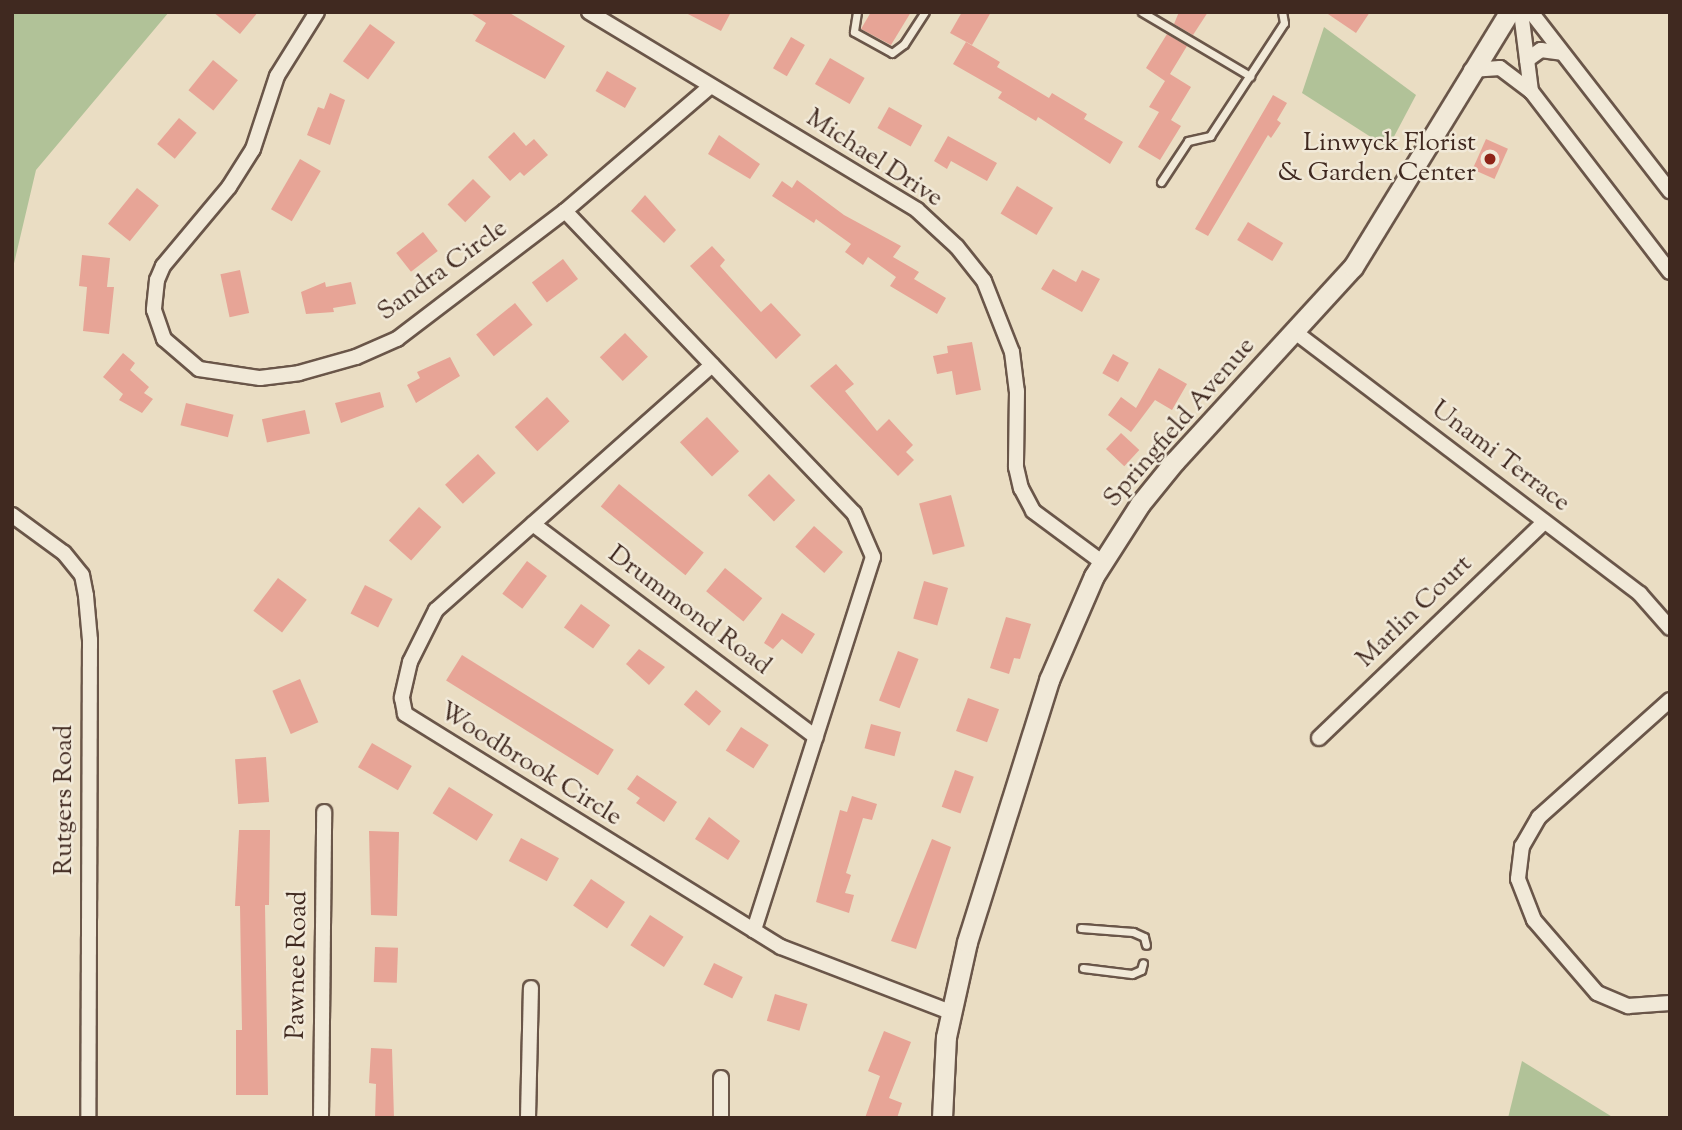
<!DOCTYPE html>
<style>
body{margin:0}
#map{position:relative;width:1682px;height:1130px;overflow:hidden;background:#eaddc3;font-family:"Sorts Mill Goudy",serif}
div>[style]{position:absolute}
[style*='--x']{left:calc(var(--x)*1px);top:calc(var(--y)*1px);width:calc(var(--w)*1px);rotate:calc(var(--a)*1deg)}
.green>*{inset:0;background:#b1c298}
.building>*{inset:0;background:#e7a496;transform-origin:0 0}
.roads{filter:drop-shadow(2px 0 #6a5649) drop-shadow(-2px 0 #6a5649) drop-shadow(0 2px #6a5649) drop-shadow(0 -2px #6a5649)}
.lane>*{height:7px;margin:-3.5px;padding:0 3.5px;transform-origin:3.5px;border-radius:3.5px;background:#f1e9d8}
.street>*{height:14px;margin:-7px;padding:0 7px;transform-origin:7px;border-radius:7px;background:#f1e9d8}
.secondary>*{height:19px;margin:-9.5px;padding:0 9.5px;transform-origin:9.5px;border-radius:9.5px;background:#f1e9d8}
.dots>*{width:19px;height:19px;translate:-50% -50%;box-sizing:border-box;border:4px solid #f1e9d8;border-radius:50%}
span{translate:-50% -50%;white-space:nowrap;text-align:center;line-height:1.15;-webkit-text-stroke:5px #f1e9d8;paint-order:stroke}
.poi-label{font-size:26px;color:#402920}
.right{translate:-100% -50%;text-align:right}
.street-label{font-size:26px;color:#402920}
.frame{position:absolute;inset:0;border:14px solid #402920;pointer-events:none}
</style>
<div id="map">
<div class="green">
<div style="clip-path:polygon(12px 12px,169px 12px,36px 170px,12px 272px)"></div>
<div style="clip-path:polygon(1324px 27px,1416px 95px,1388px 148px,1302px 93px)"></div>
<div style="clip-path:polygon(1522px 1061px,1614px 1118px,1508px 1118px)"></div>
</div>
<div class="building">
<div style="clip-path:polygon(213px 12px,258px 12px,240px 34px)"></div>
<div style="clip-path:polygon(469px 12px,508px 12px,565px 46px,545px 79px,475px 41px,486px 23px)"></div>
<div style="clip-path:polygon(684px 12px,731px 12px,721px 31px)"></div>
<div style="clip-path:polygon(871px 12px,911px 12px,891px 45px,861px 29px)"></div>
<div style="clip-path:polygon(962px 12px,991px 12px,972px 45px,950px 33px)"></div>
<div style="clip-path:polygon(1179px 12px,1208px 12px,1193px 35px,1174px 24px)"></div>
<div style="clip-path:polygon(1325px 12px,1370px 12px,1356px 33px)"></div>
<div style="left:370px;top:24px;width:31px;height:46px;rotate:36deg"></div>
<div style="clip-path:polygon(1167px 34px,1187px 46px,1170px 74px,1191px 87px,1171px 120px,1181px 126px,1160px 160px,1138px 147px,1159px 112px,1149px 107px,1165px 81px,1146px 68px)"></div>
<div style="left:791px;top:37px;width:16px;height:36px;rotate:30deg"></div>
<div style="clip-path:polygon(966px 42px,1000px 62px,997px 67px,1049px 98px,1052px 93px,1087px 114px,1084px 119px,1123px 142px,1110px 164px,1038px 117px,1036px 121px,998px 98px,1002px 92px,953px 64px)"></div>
<div style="left:830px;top:58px;width:40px;height:30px;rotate:30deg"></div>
<div style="left:213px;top:60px;width:32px;height:39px;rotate:39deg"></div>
<div style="left:607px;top:71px;width:34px;height:23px;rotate:30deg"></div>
<div style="clip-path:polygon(330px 93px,345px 100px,330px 145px,307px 135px,318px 107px,324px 109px)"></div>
<div style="clip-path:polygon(1273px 95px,1287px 103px,1277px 120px,1281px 123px,1271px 138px,1268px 135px,1208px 236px,1195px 229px)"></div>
<div style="left:889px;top:107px;width:38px;height:24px;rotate:29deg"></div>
<div style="left:179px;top:118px;width:23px;height:34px;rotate:40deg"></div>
<div style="clip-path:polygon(514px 132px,526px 146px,534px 139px,548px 155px,524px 176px,520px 172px,510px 181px,488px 157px)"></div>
<div style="clip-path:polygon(719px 135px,760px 164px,750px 179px,708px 154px)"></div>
<div style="clip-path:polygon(948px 136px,997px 163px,987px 181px,951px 161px,947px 169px,934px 161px)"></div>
<div style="left:1486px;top:139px;width:24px;height:33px;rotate:24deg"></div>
<div style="left:300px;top:159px;width:24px;height:58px;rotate:30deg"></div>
<div style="left:473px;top:179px;width:25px;height:36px;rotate:45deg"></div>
<div style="clip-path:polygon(797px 180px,844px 215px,901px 246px,893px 257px,919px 272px,914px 279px,946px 298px,937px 314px,890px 286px,896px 277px,868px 257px,863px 265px,845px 252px,851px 244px,816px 219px,814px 223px,772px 196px,782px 181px,792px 188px)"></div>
<div style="left:1017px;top:186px;width:42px;height:32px;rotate:31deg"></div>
<div style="left:137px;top:188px;width:28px;height:46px;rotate:39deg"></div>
<div style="clip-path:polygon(645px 195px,676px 230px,664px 243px,631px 211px)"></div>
<div style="left:1248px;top:222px;width:41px;height:21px;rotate:31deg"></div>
<div style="left:423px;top:232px;width:24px;height:34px;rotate:52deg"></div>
<div style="clip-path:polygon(712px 246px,725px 260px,720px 266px,761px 312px,771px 303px,801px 335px,776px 359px,690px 266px)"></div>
<div style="clip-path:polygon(82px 255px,110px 258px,107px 287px,114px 287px,109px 334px,83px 331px,87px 287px,79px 286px)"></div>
<div style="left:563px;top:259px;width:25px;height:39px;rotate:53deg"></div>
<div style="clip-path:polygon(1053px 269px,1076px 282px,1082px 270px,1100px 279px,1082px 312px,1041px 289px)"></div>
<div style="left:240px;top:270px;width:44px;height:20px;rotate:78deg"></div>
<div style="clip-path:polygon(325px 282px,326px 287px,351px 282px,356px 304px,333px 308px,334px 312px,306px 314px,301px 292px)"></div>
<div style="left:515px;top:303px;width:28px;height:50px;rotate:51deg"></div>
<div style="left:625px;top:333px;width:33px;height:35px;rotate:46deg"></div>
<div style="clip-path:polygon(972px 342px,981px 390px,956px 395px,952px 371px,937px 374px,933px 356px,948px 353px,947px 346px)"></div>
<div style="clip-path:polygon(123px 353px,135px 363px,130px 370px,149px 387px,144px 393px,153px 399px,142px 413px,119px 400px,123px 394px,103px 377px)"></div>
<div style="left:1113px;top:354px;width:18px;height:22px;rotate:29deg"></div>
<div style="clip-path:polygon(450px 357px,460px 376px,416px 403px,407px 385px,420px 378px,417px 372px)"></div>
<div style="clip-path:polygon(836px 364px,854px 384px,845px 391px,877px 431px,889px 419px,913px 445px,906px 452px,914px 460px,898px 476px,810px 386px)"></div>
<div style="clip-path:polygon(1159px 368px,1187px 384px,1172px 410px,1155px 400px,1131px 432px,1108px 415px,1121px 397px,1136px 408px)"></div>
<div style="clip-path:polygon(380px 392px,384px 407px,341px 423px,335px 403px)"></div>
<div style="left:547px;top:397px;width:33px;height:44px;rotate:47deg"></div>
<div style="left:186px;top:403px;width:49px;height:23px;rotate:14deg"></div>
<div style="left:305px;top:410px;width:24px;height:44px;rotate:78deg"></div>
<div style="left:707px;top:417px;width:47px;height:37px;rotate:47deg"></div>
<div style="left:1121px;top:433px;width:25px;height:22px;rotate:43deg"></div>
<div style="left:478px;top:454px;width:26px;height:45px;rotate:47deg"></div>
<div style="left:769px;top:474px;width:37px;height:30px;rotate:45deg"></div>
<div style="left:619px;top:484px;width:109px;height:29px;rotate:39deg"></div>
<div style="left:951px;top:495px;width:53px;height:33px;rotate:75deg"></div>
<div style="left:419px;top:507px;width:30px;height:45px;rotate:42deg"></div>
<div style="left:814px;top:526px;width:39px;height:28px;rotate:42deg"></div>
<div style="left:527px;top:561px;width:25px;height:41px;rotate:37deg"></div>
<div style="left:725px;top:568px;width:48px;height:30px;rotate:39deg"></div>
<div style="left:278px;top:578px;width:36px;height:41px;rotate:37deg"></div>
<div style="left:924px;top:581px;width:25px;height:39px;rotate:16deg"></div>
<div style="left:365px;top:585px;width:31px;height:32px;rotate:27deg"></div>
<div style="left:581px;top:604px;width:36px;height:29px;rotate:36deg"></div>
<div style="clip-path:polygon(782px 613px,815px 634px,802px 654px,782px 639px,773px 649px,764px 643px)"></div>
<div style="clip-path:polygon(1006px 617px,1031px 624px,1020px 659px,1014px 658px,1009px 674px,990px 668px)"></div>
<div style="clip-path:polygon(639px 649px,665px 667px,649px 685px,626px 664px)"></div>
<div style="left:898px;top:651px;width:22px;height:53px;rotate:21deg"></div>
<div style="left:462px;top:655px;width:179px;height:30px;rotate:32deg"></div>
<div style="left:300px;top:679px;width:47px;height:30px;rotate:67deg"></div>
<div style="left:696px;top:690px;width:33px;height:19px;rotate:40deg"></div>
<div style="left:968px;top:698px;width:33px;height:35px;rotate:20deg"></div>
<div style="left:871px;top:724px;width:31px;height:25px;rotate:15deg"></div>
<div style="left:741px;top:727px;width:33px;height:28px;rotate:33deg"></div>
<div style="left:372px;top:743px;width:46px;height:28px;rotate:30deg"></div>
<div style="left:266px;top:757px;width:45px;height:31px;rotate:86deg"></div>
<div style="left:955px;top:770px;width:20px;height:39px;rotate:20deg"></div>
<div style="clip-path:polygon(637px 775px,677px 802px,664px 822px,636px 803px,640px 798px,627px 789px)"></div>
<div style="left:449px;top:787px;width:52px;height:31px;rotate:32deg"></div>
<div style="clip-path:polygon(852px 796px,877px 804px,872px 820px,863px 818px,846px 873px,851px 875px,845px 893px,854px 895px,849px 913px,816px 902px,840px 810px,847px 812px)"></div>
<div style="clip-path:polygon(709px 817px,740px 841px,728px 860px,695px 839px)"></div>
<div style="clip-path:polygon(239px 830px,270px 830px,269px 905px,265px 905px,268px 1095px,236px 1095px,236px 1030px,242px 1030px,240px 906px,235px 906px)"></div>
<div style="clip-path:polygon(369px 831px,399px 832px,397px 916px,371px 915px)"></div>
<div style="left:521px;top:838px;width:43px;height:26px;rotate:28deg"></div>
<div style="clip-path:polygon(932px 839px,951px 847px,916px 949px,891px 941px)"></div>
<div style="left:591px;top:879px;width:41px;height:32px;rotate:34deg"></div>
<div style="left:650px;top:915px;width:40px;height:36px;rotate:33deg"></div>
<div style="left:375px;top:947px;width:23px;height:35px;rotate:2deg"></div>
<div style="left:714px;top:963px;width:32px;height:24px;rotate:26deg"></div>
<div style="left:775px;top:994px;width:34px;height:28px;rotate:17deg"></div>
<div style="clip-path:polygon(884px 1031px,911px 1042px,889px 1098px,902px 1103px,897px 1118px,865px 1118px,880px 1076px,868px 1071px)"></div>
<div style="clip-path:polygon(371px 1048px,392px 1049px,394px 1118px,375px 1118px,376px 1084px,369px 1083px)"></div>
</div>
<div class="roads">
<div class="lane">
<div style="--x:857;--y:12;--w:20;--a:99"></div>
<div style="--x:854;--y:32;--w:43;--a:28.9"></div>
<div style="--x:892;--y:53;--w:15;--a:-37"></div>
<div style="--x:904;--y:44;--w:38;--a:-57"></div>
<div style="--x:1142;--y:12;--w:126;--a:30.7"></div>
<div style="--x:1161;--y:182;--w:49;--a:-56.6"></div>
<div style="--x:1188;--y:141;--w:23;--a:-13"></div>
<div style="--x:1210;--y:136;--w:135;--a:-56.8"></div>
<div style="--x:1284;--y:23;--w:11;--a:-100"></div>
<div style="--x:1081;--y:928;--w:52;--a:4.4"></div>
<div style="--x:1133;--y:932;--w:12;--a:24"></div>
<div style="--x:1144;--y:937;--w:8;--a:76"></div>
<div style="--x:1083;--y:968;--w:49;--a:7"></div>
<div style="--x:1132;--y:974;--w:10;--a:-24"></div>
<div style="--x:1141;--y:970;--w:7;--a:-74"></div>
</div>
<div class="street">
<div style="--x:317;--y:12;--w:75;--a:122"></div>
<div style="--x:277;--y:76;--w:77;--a:108.2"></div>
<div style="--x:253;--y:149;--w:45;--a:122.3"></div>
<div style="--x:229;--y:187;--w:103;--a:129.9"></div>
<div style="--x:163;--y:266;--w:15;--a:113"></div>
<div style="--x:157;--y:280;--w:30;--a:96"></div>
<div style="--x:154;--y:310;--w:31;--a:71"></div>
<div style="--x:164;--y:339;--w:46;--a:40.6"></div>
<div style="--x:199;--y:369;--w:62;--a:8.4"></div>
<div style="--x:260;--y:378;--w:39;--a:-7"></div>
<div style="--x:299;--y:373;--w:59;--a:-15.7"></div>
<div style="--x:356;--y:357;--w:45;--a:-23.7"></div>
<div style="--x:397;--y:339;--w:211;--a:-37.3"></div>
<div style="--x:565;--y:211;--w:192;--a:-40.6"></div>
<div style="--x:589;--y:12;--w:383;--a:31.1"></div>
<div style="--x:917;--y:210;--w:54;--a:42.8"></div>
<div style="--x:957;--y:247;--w:43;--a:51.5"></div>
<div style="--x:984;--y:281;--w:76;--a:68.5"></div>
<div style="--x:1012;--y:352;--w:39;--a:83"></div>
<div style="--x:1017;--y:391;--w:76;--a:90.8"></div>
<div style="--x:1016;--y:467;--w:22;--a:77"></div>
<div style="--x:1021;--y:488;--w:26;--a:62"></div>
<div style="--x:1033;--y:511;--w:86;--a:36.5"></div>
<div style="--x:1521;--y:12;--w:80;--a:82.8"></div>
<div style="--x:1531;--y:12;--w:227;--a:52.2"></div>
<div style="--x:1527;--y:60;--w:17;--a:-36"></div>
<div style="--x:1541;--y:50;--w:21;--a:8"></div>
<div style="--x:1471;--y:70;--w:29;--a:-4"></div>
<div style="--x:1500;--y:68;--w:39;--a:37"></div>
<div style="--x:1531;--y:91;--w:228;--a:52.5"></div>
<div style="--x:565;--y:211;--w:418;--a:46.3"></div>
<div style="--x:854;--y:513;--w:48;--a:66.6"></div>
<div style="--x:873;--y:557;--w:392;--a:107.7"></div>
<div style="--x:1295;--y:332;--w:433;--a:37.2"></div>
<div style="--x:1640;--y:594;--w:45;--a:48.6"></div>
<div style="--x:712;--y:365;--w:369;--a:138.4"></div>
<div style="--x:436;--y:610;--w:58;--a:116.6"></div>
<div style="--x:410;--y:662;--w:37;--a:103"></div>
<div style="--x:402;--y:698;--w:16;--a:79"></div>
<div style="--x:405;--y:714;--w:442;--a:31.8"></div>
<div style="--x:781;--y:947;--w:181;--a:21"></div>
<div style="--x:12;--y:515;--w:64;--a:36.2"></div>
<div style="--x:64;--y:553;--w:28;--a:51"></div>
<div style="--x:82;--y:575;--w:21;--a:79"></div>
<div style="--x:86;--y:596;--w:44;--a:84.8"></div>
<div style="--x:90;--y:640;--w:478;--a:90.2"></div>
<div style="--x:533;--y:524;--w:354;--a:37"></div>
<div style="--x:1670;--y:700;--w:176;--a:138.2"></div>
<div style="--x:1539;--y:817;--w:34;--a:120"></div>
<div style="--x:1522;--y:846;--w:33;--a:97"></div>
<div style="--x:1518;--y:879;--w:44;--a:68.7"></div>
<div style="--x:1534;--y:920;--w:96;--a:49.2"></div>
<div style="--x:1597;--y:993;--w:34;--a:23"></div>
<div style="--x:1628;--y:1006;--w:42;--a:-4.1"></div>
<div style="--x:1319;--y:738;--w:312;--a:-43.8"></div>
<div style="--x:721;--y:1078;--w:40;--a:90"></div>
<div style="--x:321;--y:1118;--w:306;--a:-89.4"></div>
<div style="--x:528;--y:1118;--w:130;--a:-88.7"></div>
</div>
<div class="secondary">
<div style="--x:942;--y:1118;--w:81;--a:-87.2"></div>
<div style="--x:946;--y:1037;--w:97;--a:-77.5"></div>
<div style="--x:967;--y:942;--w:275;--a:-72.6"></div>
<div style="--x:1049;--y:680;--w:113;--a:-66.6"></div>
<div style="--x:1094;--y:576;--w:85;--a:-57.4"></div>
<div style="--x:1140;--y:504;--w:55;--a:-50.9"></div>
<div style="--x:1175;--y:461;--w:263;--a:-47.5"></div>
<div style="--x:1353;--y:267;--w:299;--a:-58.5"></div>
</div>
</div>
<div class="dots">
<div style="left:1490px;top:159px;background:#8f2418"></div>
</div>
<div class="poi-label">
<span class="right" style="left:1476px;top:159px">Linwyck Florist<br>&amp; Garden Center</span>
</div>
<div class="street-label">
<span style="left:874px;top:159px;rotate:33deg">Michael Drive</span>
<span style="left:443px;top:271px;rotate:-36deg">Sandra Circle</span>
<span style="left:1180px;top:423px;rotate:-49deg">Springfield Avenue</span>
<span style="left:1500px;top:457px;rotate:37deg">Unami Terrace</span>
<span style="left:689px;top:611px;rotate:37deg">Drummond Road</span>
<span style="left:1415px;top:612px;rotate:-44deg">Marlin Court</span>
<span style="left:530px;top:765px;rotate:32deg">Woodbrook Circle</span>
<span style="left:65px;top:800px;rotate:-90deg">Rutgers Road</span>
<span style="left:298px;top:965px;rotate:-89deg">Pawnee Road</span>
</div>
<div class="frame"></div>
</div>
